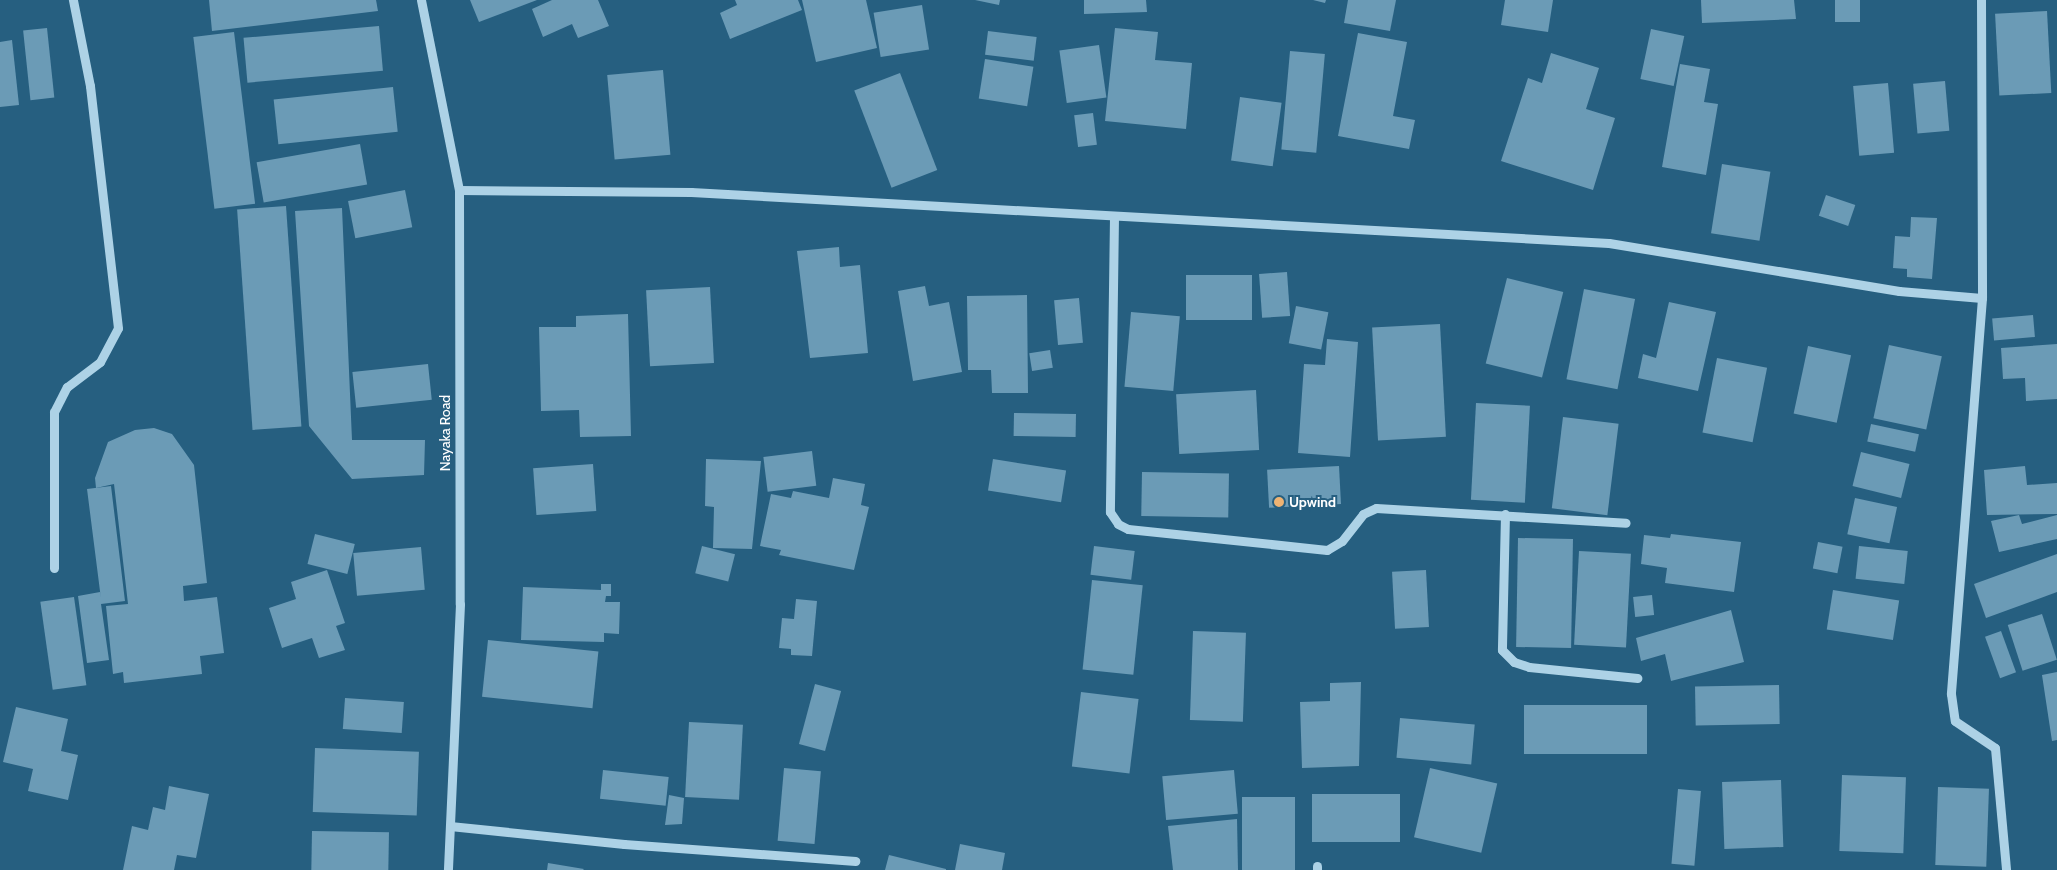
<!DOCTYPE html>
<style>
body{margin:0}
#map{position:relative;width:2057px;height:870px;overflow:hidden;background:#265f80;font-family:Cabin,sans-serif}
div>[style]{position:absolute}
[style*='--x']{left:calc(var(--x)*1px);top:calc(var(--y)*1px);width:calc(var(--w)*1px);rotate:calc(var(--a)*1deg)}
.building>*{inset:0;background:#6b9bb6;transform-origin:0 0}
.minor>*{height:9px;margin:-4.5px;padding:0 4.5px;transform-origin:4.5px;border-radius:4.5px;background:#add2e6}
.dots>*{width:14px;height:14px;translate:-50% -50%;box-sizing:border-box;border:2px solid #265f80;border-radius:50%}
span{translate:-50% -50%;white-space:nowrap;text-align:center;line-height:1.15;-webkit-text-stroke:4px #265f80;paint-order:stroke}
.street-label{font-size:14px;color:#fff}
.poi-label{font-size:14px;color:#fff;font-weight:700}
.left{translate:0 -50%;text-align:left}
</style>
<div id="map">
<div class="building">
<div style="clip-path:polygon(209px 0,376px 0,378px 11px,212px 31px)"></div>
<div style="clip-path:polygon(470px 0,537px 0,479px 22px)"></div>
<div style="clip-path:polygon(552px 0,598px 0,609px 26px,578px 38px,572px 24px,543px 37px,532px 9px)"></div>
<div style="clip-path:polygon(735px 0,798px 0,802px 10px,730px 39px,720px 13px,737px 5px)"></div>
<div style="clip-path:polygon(802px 0,866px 0,877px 48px,816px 62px)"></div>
<div style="clip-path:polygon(975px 0,1000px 0,999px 5px)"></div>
<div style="clip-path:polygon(1084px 0,1146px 0,1147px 12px,1084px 14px)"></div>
<div style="clip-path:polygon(1313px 0,1326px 0,1325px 3px)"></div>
<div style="clip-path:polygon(1348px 0,1396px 0,1390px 31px,1344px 23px)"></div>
<div style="clip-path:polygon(1505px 0,1553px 0,1548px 32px,1501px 25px)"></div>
<div style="clip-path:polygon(1701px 0,1794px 0,1796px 19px,1702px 23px)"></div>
<div style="left:1835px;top:0;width:25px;height:22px"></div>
<div style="left:922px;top:5px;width:45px;height:49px;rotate:81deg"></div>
<div style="left:2047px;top:11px;width:82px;height:52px;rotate:87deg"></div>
<div style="left:379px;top:26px;width:45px;height:136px;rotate:85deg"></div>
<div style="left:47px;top:28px;width:70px;height:24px;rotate:84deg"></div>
<div style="clip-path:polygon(1115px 28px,1158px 32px,1155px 60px,1192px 63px,1186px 129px,1105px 121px)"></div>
<div style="left:1651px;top:29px;width:34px;height:51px;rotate:12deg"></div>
<div style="left:988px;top:31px;width:49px;height:24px;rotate:7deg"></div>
<div style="left:234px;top:32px;width:173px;height:41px;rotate:83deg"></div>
<div style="clip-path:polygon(1358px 33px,1407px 42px,1393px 116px,1415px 120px,1409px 149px,1338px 136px)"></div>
<div style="clip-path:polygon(12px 40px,19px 105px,0 107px,0 42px)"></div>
<div style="left:1099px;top:45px;width:53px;height:40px;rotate:82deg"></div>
<div style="left:1290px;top:51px;width:35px;height:99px;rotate:5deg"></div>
<div style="clip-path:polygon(1551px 53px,1599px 68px,1586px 109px,1615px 118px,1593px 190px,1501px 161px,1528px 78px,1542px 83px)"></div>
<div style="left:985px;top:59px;width:49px;height:40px;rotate:9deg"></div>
<div style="clip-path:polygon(1680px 64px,1710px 69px,1704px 102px,1718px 104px,1706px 175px,1662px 167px)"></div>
<div style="left:663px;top:70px;width:85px;height:56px;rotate:85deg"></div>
<div style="left:900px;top:73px;width:104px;height:49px;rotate:69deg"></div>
<div style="left:1945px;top:81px;width:50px;height:32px;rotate:85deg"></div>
<div style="left:1888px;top:83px;width:70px;height:35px;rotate:85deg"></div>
<div style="left:393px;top:87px;width:45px;height:120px;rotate:84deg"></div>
<div style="left:1240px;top:97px;width:42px;height:64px;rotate:8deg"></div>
<div style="left:1093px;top:113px;width:32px;height:19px;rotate:83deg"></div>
<div style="left:360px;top:144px;width:41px;height:105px;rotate:80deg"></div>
<div style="left:1722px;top:164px;width:49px;height:70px;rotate:9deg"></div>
<div style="left:405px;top:190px;width:38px;height:58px;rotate:79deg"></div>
<div style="left:1826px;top:195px;width:31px;height:22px;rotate:19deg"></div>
<div style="left:286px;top:206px;width:221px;height:49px;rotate:86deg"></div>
<div style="clip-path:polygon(342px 208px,352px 440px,425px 440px,424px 475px,352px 479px,309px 426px,295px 211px)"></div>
<div style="clip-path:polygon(1911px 217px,1937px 218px,1932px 279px,1907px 277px,1907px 269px,1893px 268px,1895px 236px,1910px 237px)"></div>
<div style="clip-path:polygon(839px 247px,840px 267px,860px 265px,868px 353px,810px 358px,797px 251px)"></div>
<div style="left:1287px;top:272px;width:44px;height:28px;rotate:86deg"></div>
<div style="left:1252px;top:275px;width:45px;height:66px;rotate:90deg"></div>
<div style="left:1507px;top:278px;width:58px;height:88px;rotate:14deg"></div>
<div style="clip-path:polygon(925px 286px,929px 306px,949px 302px,962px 372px,913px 381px,898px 291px)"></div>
<div style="left:710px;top:287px;width:76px;height:64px;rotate:87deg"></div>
<div style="left:1584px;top:289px;width:52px;height:92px;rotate:11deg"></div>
<div style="clip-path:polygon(1027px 295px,1028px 393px,992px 393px,991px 370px,968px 370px,967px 296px)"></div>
<div style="left:1079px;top:298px;width:45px;height:25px;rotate:85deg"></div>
<div style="clip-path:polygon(1669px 302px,1716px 312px,1698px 391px,1638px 378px,1643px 354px,1656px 358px)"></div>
<div style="left:1296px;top:306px;width:33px;height:38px;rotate:11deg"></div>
<div style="left:1131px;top:312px;width:49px;height:75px;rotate:5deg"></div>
<div style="clip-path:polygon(628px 314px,631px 436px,580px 437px,579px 410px,541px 411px,539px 327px,576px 327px,576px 316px)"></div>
<div style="left:2033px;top:315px;width:22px;height:41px;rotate:85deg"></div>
<div style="left:1440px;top:324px;width:113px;height:68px;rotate:87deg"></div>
<div style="clip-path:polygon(1327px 339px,1358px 342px,1350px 457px,1298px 453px,1304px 364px,1325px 365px)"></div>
<div style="clip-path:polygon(2057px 344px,2057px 399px,2026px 401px,2025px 378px,2003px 379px,2001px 348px)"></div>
<div style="left:1889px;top:345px;width:54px;height:75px;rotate:12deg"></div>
<div style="left:1808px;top:346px;width:44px;height:69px;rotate:12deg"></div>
<div style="left:1050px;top:350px;width:18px;height:21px;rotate:81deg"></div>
<div style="left:1717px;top:358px;width:51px;height:76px;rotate:11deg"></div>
<div style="left:428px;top:364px;width:36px;height:76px;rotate:84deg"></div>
<div style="left:1256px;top:390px;width:60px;height:80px;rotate:87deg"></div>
<div style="left:1476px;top:403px;width:54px;height:97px;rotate:3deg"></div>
<div style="left:1014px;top:413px;width:62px;height:23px;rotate:1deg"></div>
<div style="left:1563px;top:417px;width:56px;height:92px;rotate:7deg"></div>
<div style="left:1871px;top:424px;width:49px;height:18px;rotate:12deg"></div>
<div style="clip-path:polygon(154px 428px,172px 434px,194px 465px,207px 583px,183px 586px,184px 601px,217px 597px,224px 653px,200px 656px,202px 674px,124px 683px,123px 672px,113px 674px,106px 606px,128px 604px,114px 484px,96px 488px,95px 478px,108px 442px,135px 430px)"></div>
<div style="left:812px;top:451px;width:35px;height:49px;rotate:83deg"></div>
<div style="left:1861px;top:452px;width:50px;height:35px;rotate:14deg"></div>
<div style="clip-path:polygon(706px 459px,761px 461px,752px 549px,713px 548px,714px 507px,705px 506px)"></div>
<div style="left:993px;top:459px;width:74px;height:32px;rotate:9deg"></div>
<div style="left:593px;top:464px;width:47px;height:60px;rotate:86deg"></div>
<div style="left:1339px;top:466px;width:38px;height:72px;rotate:87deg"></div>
<div style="clip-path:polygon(2025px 466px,2027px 485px,2057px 483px,2057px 514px,1987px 515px,1984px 470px)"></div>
<div style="left:1142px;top:472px;width:87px;height:44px;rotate:1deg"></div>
<div style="clip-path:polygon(833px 478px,865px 484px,861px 505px,869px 507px,854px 570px,779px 555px,781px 550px,760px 546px,771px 494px,791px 498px,793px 491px,829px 498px)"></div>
<div style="clip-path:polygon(111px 486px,125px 601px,101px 604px,109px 660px,87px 663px,78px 596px,100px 592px,101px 599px,87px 489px)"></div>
<div style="left:1855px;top:498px;width:43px;height:37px;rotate:12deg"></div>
<div style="clip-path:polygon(2019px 515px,2022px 524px,2057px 515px,2057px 539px,1999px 552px,1991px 521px)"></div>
<div style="left:315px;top:534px;width:41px;height:31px;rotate:14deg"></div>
<div style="clip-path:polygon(1671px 534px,1741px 542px,1734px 592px,1665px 583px,1667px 568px,1641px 564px,1644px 535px,1670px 538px)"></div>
<div style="left:1518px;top:538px;width:55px;height:109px;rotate:1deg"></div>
<div style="left:1818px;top:542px;width:25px;height:27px;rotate:11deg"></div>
<div style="left:702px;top:546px;width:34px;height:28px;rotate:14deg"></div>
<div style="left:1094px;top:546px;width:41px;height:29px;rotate:7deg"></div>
<div style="left:1859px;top:546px;width:49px;height:33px;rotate:6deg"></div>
<div style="left:421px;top:547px;width:43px;height:68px;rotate:85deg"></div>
<div style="left:1579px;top:551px;width:52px;height:94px;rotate:3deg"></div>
<div style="clip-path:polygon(2057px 554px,2057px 592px,1986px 618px,1974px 584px)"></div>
<div style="clip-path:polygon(327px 570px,345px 623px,336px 626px,345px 650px,319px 658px,312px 638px,282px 648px,269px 608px,296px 599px,291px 582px)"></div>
<div style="left:1426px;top:570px;width:57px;height:34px;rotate:87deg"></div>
<div style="left:1092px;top:580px;width:51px;height:90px;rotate:6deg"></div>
<div style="clip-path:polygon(601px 584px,611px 584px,611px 596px,606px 596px,605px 602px,620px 602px,619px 634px,604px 633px,604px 642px,521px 640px,523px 587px,601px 590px)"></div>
<div style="left:1833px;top:590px;width:67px;height:40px;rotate:9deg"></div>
<div style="left:1652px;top:595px;width:20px;height:19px;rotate:84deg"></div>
<div style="left:74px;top:597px;width:89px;height:34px;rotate:82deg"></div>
<div style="clip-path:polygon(796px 599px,817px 601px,812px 656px,791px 655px,791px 649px,779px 648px,782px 618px,794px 619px)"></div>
<div style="clip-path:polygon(1731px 610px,1744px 662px,1671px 681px,1665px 654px,1641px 661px,1636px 638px)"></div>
<div style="left:2042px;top:614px;width:48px;height:36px;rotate:72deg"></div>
<div style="left:1193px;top:631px;width:53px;height:89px;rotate:2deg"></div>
<div style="left:2001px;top:631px;width:44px;height:17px;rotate:70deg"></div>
<div style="left:488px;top:640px;width:111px;height:57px;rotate:6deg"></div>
<div style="clip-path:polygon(2057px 672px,2057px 740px,2052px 741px,2042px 675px)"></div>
<div style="clip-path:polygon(1361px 682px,1359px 766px,1302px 768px,1300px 702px,1330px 701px,1330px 683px)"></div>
<div style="left:815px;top:684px;width:27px;height:62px;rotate:15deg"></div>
<div style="left:1779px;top:685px;width:39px;height:84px;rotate:89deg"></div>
<div style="left:1081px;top:692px;width:58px;height:75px;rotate:7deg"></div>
<div style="left:345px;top:698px;width:59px;height:31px;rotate:4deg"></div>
<div style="left:1524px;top:705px;width:123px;height:49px"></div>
<div style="clip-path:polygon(16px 707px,68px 719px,61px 751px,78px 755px,68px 800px,28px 791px,33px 769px,3px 762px)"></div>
<div style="left:1400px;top:718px;width:75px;height:40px;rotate:5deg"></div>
<div style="left:689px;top:722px;width:54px;height:75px;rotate:3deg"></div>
<div style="left:315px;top:748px;width:104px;height:64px;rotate:2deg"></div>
<div style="left:784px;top:768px;width:37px;height:73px;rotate:5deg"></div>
<div style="left:1430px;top:768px;width:69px;height:71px;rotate:13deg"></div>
<div style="left:603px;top:770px;width:66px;height:29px;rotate:6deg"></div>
<div style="left:1234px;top:770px;width:44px;height:72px;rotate:85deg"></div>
<div style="left:1842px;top:775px;width:64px;height:76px;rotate:2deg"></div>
<div style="left:1781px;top:780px;width:67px;height:59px;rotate:88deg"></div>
<div style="clip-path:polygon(169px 786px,209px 794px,196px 858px,177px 855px,174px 870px,123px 870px,132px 826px,148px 830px,153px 807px,165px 810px)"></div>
<div style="left:1938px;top:787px;width:51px;height:78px;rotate:2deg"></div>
<div style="left:1678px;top:789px;width:23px;height:75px;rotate:5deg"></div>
<div style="left:1400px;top:794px;width:48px;height:88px;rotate:90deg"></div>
<div style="clip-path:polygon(669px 795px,684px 798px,682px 824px,665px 825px)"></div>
<div style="left:1242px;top:797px;width:53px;height:73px"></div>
<div style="clip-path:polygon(1237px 819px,1238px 870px,1173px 870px,1168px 826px)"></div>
<div style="left:312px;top:831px;width:77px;height:39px;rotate:1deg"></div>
<div style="clip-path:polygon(960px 844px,1005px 853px,1002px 870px,955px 870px)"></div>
<div style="clip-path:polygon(889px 855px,946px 869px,946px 870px,885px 870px)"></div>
<div style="clip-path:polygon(548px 863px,584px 869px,583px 870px,547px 870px)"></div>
</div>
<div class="minor">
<div style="--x:421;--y:0;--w:194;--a:78.7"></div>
<div style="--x:459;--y:190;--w:414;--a:89.9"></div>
<div style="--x:460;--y:604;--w:266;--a:92.6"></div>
<div style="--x:1981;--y:0;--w:298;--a:89.8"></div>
<div style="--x:1982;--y:298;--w:397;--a:94.5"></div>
<div style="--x:1951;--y:694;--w:27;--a:82"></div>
<div style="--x:1955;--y:721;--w:48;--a:34"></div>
<div style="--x:1995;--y:748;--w:122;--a:84.8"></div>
<div style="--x:459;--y:190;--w:232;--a:0.5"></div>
<div style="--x:691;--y:192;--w:919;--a:3.18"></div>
<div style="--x:1609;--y:243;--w:294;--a:9.4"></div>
<div style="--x:1899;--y:291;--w:83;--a:4.8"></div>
<div style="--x:1114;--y:217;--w:295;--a:90.8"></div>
<div style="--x:1110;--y:512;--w:14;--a:56"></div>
<div style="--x:1118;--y:524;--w:11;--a:27"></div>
<div style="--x:1128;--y:529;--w:200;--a:6"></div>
<div style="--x:1327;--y:550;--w:17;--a:-31"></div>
<div style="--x:1342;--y:541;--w:34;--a:-52"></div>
<div style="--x:1363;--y:514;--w:14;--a:-25"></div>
<div style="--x:1376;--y:508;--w:250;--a:3.4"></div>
<div style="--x:1505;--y:514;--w:136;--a:91.3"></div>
<div style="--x:1502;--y:650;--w:17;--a:45"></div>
<div style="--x:1514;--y:662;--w:16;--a:18"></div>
<div style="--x:1529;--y:667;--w:109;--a:5.8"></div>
<div style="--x:54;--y:568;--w:156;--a:-90"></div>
<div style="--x:54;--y:412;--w:28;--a:-63"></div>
<div style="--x:67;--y:387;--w:41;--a:-37.1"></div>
<div style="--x:100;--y:362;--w:38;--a:-62"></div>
<div style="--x:118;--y:328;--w:244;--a:-96.6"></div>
<div style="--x:90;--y:86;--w:88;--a:-101.2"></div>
<div style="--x:450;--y:826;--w:175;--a:5.9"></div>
<div style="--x:624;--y:844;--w:232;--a:4.2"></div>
<div style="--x:1317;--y:870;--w:4;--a:-90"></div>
</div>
<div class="dots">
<div style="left:1279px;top:502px;background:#eeb373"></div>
</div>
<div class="street-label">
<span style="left:445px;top:433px;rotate:-90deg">Nayaka Road</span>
</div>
<div class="poi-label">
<span class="left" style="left:1289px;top:502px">Upwind</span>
</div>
</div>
